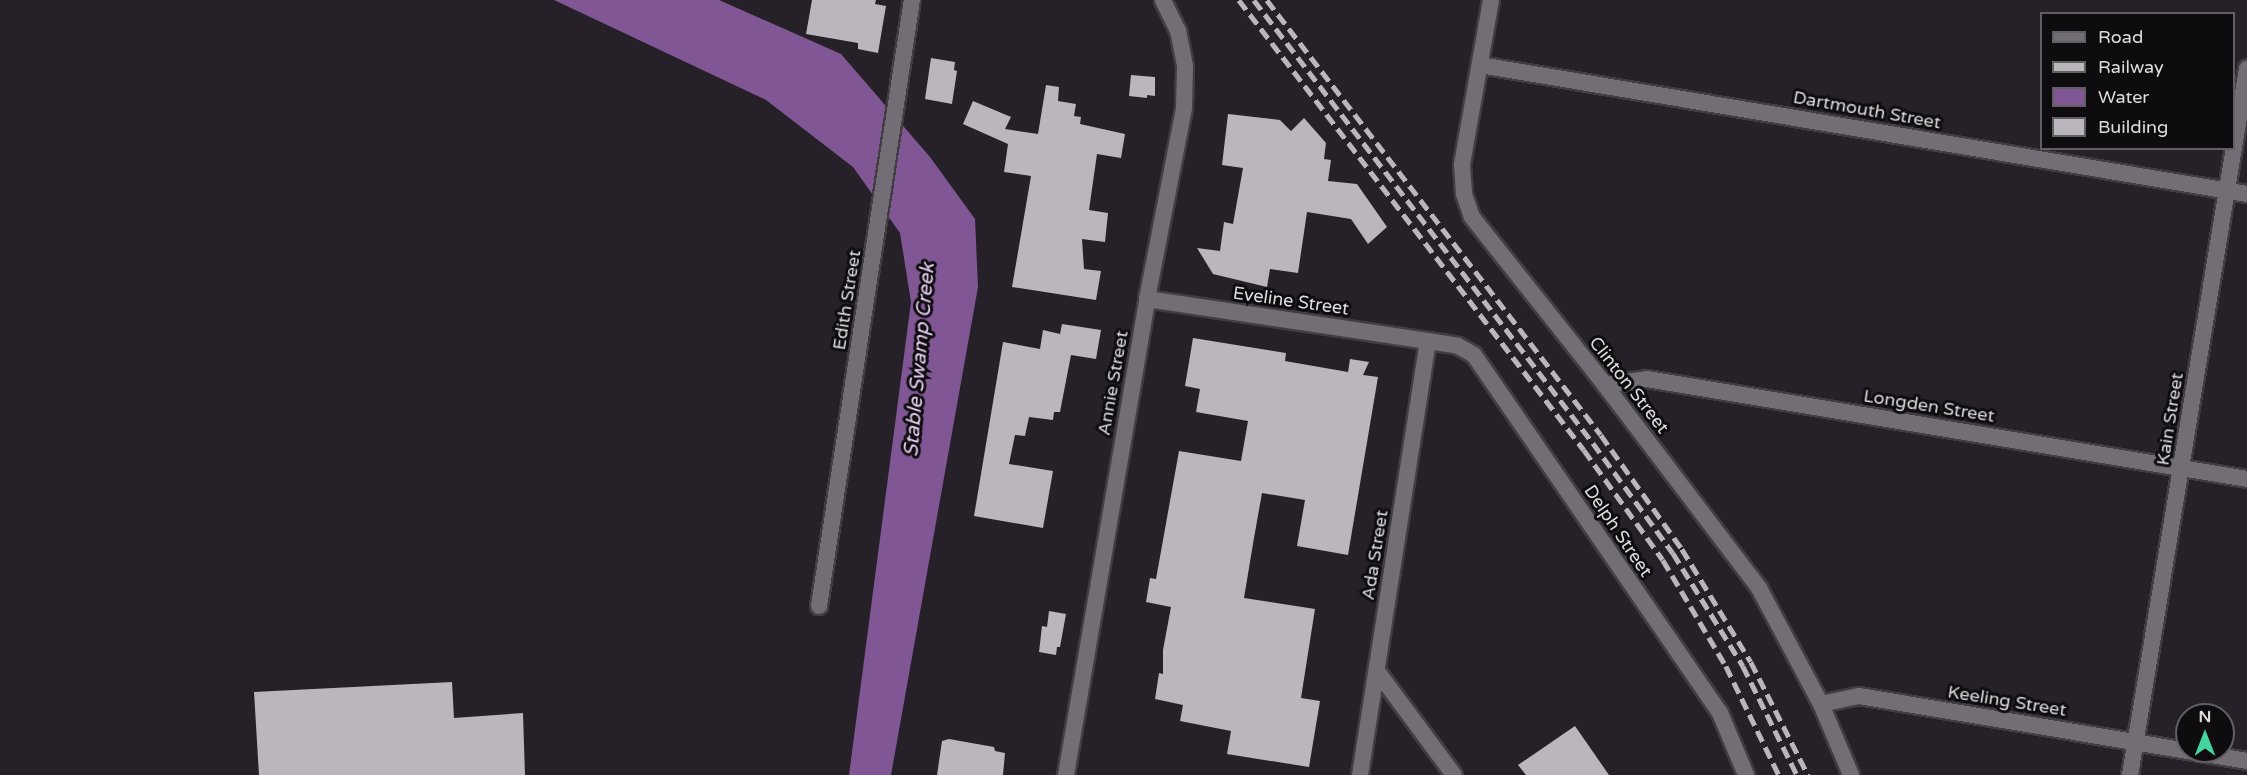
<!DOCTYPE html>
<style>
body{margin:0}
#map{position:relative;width:2247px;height:775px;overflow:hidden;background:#262128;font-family:"Varela Round",sans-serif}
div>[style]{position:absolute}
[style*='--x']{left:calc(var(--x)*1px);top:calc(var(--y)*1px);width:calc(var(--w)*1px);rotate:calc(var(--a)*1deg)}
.water>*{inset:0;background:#815695}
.building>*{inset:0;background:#bbb5be}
.roads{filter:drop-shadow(2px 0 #413d43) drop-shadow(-2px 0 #413d43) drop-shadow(0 2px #413d43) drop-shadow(0 -2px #413d43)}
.minor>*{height:16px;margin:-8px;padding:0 8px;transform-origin:8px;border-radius:8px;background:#736d76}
.tertiary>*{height:16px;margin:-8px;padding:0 8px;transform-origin:8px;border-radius:8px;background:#736d76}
.rail>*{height:4.5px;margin-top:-2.25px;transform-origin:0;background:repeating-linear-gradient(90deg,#bab6bc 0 12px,transparent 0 18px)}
span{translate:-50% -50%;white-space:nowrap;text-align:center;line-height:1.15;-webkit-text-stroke:6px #0e0c0f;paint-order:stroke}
.street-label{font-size:18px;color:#dfdce1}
.water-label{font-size:20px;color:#e8d0f4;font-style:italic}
.legend{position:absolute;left:2040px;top:12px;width:195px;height:138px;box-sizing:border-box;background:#0e0c0f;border:2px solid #625f63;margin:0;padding:8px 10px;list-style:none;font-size:18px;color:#dfdce1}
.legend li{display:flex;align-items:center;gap:12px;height:30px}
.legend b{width:30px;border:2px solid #625f63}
.north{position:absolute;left:2175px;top:703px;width:60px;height:60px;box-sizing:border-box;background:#0e0c0f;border:2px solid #625f63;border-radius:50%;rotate:0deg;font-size:16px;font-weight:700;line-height:24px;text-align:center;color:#dfdce1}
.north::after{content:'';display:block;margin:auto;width:21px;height:27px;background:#44d49f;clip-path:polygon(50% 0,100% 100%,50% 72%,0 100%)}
</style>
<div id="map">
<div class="water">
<div style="clip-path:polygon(554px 0,719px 0,841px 54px,930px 157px,975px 219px,978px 287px,891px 775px,849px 775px,911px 302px,900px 233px,853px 167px,766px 100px)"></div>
</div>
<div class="building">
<div style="clip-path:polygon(812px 0,876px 0,875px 4px,886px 6px,878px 53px,858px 49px,858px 43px,806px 34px)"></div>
<div style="clip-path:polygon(931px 58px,955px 62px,954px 70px,957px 71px,952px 104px,925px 99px)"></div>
<div style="clip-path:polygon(1131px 75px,1155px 77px,1155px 96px,1147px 95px,1147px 98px,1129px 96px)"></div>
<div style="clip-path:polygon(1046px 85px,1059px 87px,1058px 101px,1076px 104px,1074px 116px,1081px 117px,1080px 124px,1125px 134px,1121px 158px,1097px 154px,1089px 210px,1108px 213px,1105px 242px,1082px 239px,1084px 269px,1101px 271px,1096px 300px,1012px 287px,1031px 176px,1004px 172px,1008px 144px,963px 124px,973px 101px,1011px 117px,1005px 129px,1038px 134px)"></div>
<div style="clip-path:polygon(1228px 114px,1280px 120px,1291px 131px,1304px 118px,1326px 143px,1324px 159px,1331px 160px,1328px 181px,1357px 184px,1387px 227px,1368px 244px,1351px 219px,1307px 212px,1298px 273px,1270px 269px,1267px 287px,1213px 274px,1197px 248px,1220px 251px,1224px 222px,1233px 224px,1243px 168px,1222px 165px)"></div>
<div style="clip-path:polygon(1062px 324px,1101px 330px,1096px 359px,1071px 355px,1060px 412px,1054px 412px,1053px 420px,1029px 417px,1025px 436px,1015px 435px,1009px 464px,1053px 471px,1043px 528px,974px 516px,1003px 342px,1040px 349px,1043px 330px,1060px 334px)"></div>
<div style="clip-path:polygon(1193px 338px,1286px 353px,1285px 361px,1348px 372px,1350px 359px,1369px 362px,1363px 375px,1378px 377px,1348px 555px,1297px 546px,1305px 500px,1262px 493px,1254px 538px,1244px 598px,1315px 609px,1301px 698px,1320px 701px,1309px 767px,1227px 754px,1231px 731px,1180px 721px,1183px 705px,1155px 699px,1159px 673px,1163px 674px,1163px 650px,1171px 607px,1146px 602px,1150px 578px,1156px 579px,1179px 451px,1241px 461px,1248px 421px,1196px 412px,1200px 389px,1185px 386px)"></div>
<div style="clip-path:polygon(1049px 611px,1066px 614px,1060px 647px,1057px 647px,1056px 655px,1039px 652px,1042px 626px,1047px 627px)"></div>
<div style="clip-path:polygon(452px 682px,454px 718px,523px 713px,525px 775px,259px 775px,254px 692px)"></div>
<div style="clip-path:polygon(1575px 726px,1609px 775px,1526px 775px,1518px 765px)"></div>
<div style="clip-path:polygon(949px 739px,994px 747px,995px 751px,1005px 753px,1003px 775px,937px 775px,942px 741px)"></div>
</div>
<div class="roads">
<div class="minor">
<div style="--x:1491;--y:0;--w:168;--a:100"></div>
<div style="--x:1462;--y:165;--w:29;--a:86"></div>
<div style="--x:1464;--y:194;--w:24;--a:71"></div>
<div style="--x:1472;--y:217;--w:214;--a:51.6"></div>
<div style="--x:1605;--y:385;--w:255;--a:52.8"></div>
<div style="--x:1759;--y:588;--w:132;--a:61.9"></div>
<div style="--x:1821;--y:704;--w:77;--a:67.1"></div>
<div style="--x:1480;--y:65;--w:778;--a:9.55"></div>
<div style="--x:1147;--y:299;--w:284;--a:8.5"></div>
<div style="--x:1428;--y:341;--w:30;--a:9"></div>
<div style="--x:1458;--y:346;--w:18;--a:29"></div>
<div style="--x:1474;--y:355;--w:434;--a:55.5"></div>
<div style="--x:1720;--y:713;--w:67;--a:67.2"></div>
<div style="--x:1605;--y:385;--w:42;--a:-8.1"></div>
<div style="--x:1647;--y:379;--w:608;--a:9.46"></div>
<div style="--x:819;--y:606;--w:613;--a:-81.28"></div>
<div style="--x:1377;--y:671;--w:129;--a:53.5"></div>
<div style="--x:1821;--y:704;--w:39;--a:-12"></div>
<div style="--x:1859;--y:696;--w:393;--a:9.5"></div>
<div style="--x:1360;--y:775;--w:439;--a:-81.1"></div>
<div style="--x:2130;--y:775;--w:716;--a:-80.59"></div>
</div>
<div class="tertiary">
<div style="--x:1066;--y:775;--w:483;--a:-80.3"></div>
<div style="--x:1147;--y:299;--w:195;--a:-79"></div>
<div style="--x:1184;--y:108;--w:42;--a:-88.6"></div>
<div style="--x:1185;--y:66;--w:36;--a:-101"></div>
<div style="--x:1178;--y:31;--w:34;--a:-116"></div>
</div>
</div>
<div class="rail">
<div style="--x:1239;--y:0;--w:567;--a:52.52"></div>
<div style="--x:1584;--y:450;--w:135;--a:54.3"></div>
<div style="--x:1663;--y:560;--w:123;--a:59.3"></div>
<div style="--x:1726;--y:666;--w:121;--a:64.1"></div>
<div style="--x:1254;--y:0;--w:558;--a:52.58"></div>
<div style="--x:1593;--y:443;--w:136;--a:54"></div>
<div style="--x:1673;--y:553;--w:133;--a:58.2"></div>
<div style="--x:1743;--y:666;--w:122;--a:63.6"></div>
<div style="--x:1267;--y:0;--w:548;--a:52.48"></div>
<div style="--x:1601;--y:435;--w:140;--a:54.6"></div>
<div style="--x:1682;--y:549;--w:132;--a:58.6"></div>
<div style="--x:1751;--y:662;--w:127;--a:63.2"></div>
</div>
<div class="street-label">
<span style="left:1867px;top:110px;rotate:10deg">Dartmouth Street</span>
<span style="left:847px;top:300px;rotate:-81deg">Edith Street</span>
<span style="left:1291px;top:301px;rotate:8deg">Eveline Street</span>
<span style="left:1113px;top:383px;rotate:-80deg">Annie Street</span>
<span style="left:1629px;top:385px;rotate:52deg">Clinton Street</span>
<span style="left:1929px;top:406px;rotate:9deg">Longden Street</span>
<span style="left:2170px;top:419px;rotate:-81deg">Kain Street</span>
<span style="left:1618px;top:531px;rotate:56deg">Delph Street</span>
<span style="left:1375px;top:555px;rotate:-81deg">Ada Street</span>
<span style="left:2007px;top:701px;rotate:9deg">Keeling Street</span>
</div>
<div class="water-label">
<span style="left:920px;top:360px;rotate:-85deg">Stable Swamp Creek</span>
</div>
<ul class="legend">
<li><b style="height:8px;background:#736d76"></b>Road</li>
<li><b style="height:8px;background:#bab6bc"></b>Railway</li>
<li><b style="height:16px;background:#815695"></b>Water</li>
<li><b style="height:16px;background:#bbb5be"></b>Building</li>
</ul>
<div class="north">N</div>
</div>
